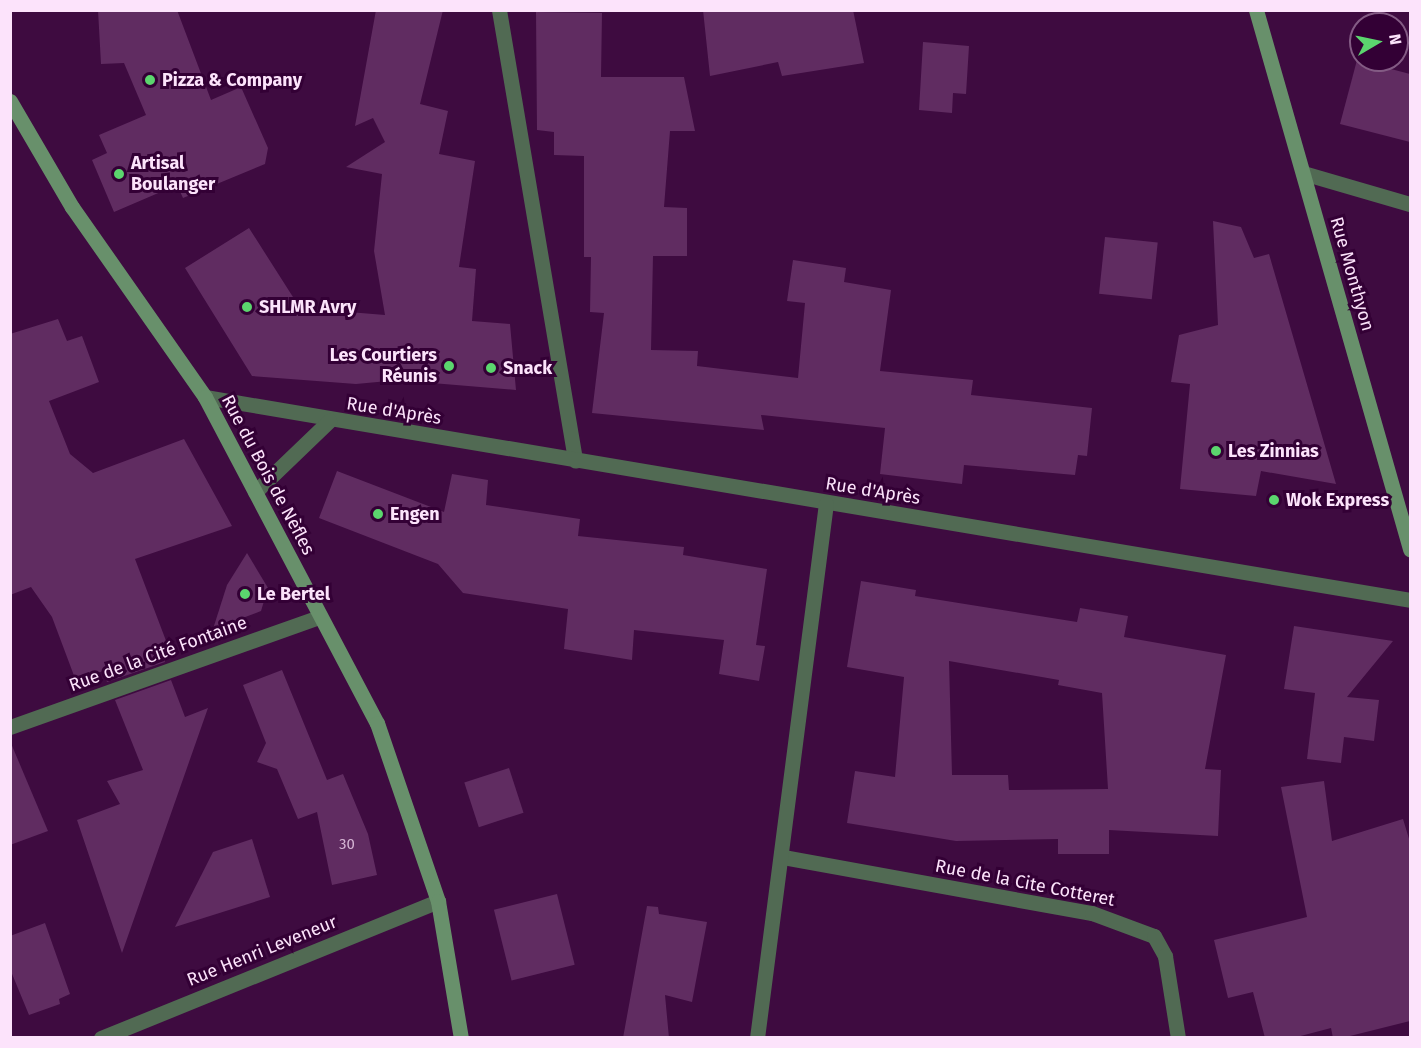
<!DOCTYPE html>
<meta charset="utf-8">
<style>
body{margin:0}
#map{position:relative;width:1421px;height:1048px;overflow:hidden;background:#3e0b40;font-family:"Fira Sans",sans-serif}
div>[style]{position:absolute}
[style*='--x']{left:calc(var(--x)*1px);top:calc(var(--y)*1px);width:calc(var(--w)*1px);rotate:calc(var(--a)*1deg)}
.building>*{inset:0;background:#602c61;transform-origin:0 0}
.street>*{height:15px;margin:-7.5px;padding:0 7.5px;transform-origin:7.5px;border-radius:7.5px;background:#516a53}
.secondary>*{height:15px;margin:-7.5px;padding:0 7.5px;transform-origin:7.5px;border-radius:7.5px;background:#68906b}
.dots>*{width:16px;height:16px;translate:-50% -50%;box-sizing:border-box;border:3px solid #330035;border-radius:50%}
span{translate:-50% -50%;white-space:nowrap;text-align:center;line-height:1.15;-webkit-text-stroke:6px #330035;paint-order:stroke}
.number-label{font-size:15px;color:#d5b5d4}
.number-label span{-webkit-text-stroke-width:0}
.poi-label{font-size:18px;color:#fce3fb;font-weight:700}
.left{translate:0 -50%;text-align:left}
.right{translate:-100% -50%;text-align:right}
.street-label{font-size:18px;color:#fce3fb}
.frame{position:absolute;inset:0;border:12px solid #fce3fb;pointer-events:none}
.north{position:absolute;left:1349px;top:12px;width:60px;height:60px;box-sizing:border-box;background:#330035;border:2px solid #835b84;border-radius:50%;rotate:81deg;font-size:16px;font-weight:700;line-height:24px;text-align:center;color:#fce3fb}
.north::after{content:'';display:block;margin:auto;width:21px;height:27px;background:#5bd56e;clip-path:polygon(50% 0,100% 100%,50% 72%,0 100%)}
</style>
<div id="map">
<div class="building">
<div style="clip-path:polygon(98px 10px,177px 10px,211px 100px,241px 87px,268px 148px,265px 164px,183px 198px,177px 185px,114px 212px,92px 160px,107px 153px,99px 135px,146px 115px,124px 63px,101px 64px)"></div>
<div style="clip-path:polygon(376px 10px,443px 10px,420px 104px,448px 111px,439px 154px,475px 161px,459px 267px,476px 269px,472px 321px,510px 324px,516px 390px,432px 383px,431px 377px,356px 384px,252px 376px,185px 268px,249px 228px,300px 308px,385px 315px,374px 251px,382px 174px,346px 167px,385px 142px,373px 118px,355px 126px)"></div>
<div style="clip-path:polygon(703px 10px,853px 10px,864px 63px,782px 76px,778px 62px,710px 76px)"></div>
<div style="clip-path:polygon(536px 12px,602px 13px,601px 77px,684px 77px,695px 131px,670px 131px,664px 207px,687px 208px,687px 256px,653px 256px,651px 350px,698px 351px,697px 366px,798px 378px,805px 303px,787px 301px,793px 260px,846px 268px,844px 282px,891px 290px,880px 371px,973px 380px,971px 395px,1092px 408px,1087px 456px,1078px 455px,1075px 475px,964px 465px,962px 484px,880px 474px,885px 428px,761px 415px,764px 430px,592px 413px,604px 313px,590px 312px,591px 257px,584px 257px,584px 156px,554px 155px,554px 132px,537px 130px)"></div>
<div style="clip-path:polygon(923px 42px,969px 46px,966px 94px,953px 93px,952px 113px,919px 110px)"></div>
<div style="clip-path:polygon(1357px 60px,1410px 74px,1410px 142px,1340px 124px)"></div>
<div style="clip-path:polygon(1213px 221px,1241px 227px,1254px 258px,1269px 254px,1336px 484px,1261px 471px,1256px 496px,1180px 489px,1190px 384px,1171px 382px,1179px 335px,1218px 325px)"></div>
<div style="left:1105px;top:237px;width:53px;height:57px;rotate:6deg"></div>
<div style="clip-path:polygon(58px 319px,67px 341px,82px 336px,99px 382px,49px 401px,70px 454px,93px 473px,184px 439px,232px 526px,135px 559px,168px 646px,160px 649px,165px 662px,107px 682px,103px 671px,76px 681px,52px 617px,31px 587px,10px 595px,10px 334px)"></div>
<div style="clip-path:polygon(337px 471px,444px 512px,452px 474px,488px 480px,486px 505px,580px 519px,578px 536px,684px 547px,683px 555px,767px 569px,756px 645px,765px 646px,759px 681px,719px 674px,724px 640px,634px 630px,632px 660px,564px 649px,568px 609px,463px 593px,438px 564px,319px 518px)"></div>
<div style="clip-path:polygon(247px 553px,268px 588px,261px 611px,213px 629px,227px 585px)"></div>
<div style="clip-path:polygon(evenodd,861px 581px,916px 590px,915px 596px,1077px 622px,1080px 608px,1128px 616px,1124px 637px,1226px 655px,1205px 769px,1221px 770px,1218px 836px,1109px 830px,1109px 854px,1058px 854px,1058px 839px,956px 841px,847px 823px,855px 771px,895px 777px,904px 677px,847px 667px,861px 581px,949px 661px,1059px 680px,1058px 685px,1102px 693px,1108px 789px,1009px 790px,1008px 775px,952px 775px,949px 661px)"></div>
<div style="clip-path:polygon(1294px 626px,1393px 641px,1347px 697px,1379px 700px,1374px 741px,1344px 737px,1341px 763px,1307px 759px,1315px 693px,1284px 689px)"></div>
<div style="clip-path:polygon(282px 670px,327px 780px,343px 774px,368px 834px,377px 875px,332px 885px,317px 812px,298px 819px,277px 769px,257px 762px,266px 743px,243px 685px)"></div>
<div style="clip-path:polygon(171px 680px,185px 717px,208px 708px,122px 953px,77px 820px,120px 804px,107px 781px,143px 770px,115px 700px)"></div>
<div style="clip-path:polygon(10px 741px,48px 831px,10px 845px)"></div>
<div style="left:509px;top:768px;width:47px;height:47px;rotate:72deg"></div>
<div style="clip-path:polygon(1324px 781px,1332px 841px,1403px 819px,1410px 842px,1410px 1021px,1342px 1038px,1333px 1038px,1331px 1028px,1293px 1038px,1265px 1038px,1253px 992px,1228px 998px,1214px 940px,1307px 917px,1281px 787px)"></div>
<div style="clip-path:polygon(252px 839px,270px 897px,175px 927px,213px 852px)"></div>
<div style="left:557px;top:894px;width:73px;height:65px;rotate:76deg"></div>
<div style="clip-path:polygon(647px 906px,658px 907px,659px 914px,707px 922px,692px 1002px,665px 995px,669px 1038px,623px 1038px)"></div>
<div style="clip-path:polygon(45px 923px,70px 994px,59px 999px,60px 1004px,29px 1015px,10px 969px,10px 936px)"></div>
</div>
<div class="street">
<div style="--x:499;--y:10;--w:457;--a:80.4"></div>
<div style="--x:1303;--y:173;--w:111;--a:16.2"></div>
<div style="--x:205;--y:397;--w:1222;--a:9.56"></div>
<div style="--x:255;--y:492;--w:103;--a:-43.8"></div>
<div style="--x:10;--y:727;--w:328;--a:-19.6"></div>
<div style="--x:783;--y:857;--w:314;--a:10.3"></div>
<div style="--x:1092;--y:913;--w:66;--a:20.4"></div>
<div style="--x:1154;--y:936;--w:23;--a:61"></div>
<div style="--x:1165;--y:956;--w:83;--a:81"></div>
<div style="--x:101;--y:1038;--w:364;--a:-22.1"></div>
<div style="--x:757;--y:1038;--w:539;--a:-82.65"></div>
</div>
<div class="secondary">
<div style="--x:1256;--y:10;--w:561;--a:74.05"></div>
<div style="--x:10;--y:101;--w:123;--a:59.7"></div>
<div style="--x:72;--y:207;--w:232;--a:55"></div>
<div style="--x:205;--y:397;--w:369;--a:62.2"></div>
<div style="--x:377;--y:723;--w:188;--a:71.1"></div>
<div style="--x:438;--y:901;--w:139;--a:80.5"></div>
</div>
<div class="dots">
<div style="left:150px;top:80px;background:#5bd56e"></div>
<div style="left:119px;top:174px;background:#5bd56e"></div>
<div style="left:247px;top:307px;background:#5bd56e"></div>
<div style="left:449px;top:366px;background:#5bd56e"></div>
<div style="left:491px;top:368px;background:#5bd56e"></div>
<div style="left:1216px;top:451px;background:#5bd56e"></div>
<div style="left:1274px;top:500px;background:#5bd56e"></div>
<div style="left:378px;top:514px;background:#5bd56e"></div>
<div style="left:245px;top:594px;background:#5bd56e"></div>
</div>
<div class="number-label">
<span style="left:347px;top:845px">30</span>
</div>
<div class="poi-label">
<span class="left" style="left:162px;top:80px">Pizza &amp; Company</span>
<span class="left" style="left:131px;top:174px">Artisal<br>Boulanger</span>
<span class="left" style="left:259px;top:307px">SHLMR Avry</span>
<span class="right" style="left:437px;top:366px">Les Courtiers<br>Réunis</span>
<span class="left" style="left:503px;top:368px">Snack</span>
<span class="left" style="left:1228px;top:451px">Les Zinnias</span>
<span class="left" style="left:1286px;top:500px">Wok Express</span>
<span class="left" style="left:390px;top:514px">Engen</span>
<span class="left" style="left:257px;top:594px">Le Bertel</span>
</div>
<div class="street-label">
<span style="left:1352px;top:274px;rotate:74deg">Rue Monthyon</span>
<span style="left:394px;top:411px;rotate:9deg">Rue d'Après</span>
<span style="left:268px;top:475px;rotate:62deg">Rue du Bois de Nèfles</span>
<span style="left:873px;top:491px;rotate:9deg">Rue d'Après</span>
<span style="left:158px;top:654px;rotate:-20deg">Rue de la Cité Fontaine</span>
<span style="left:1025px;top:883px;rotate:11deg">Rue de la Cite Cotteret</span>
<span style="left:262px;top:951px;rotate:-22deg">Rue Henri Leveneur</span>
</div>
<div class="frame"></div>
<div class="north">N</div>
</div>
